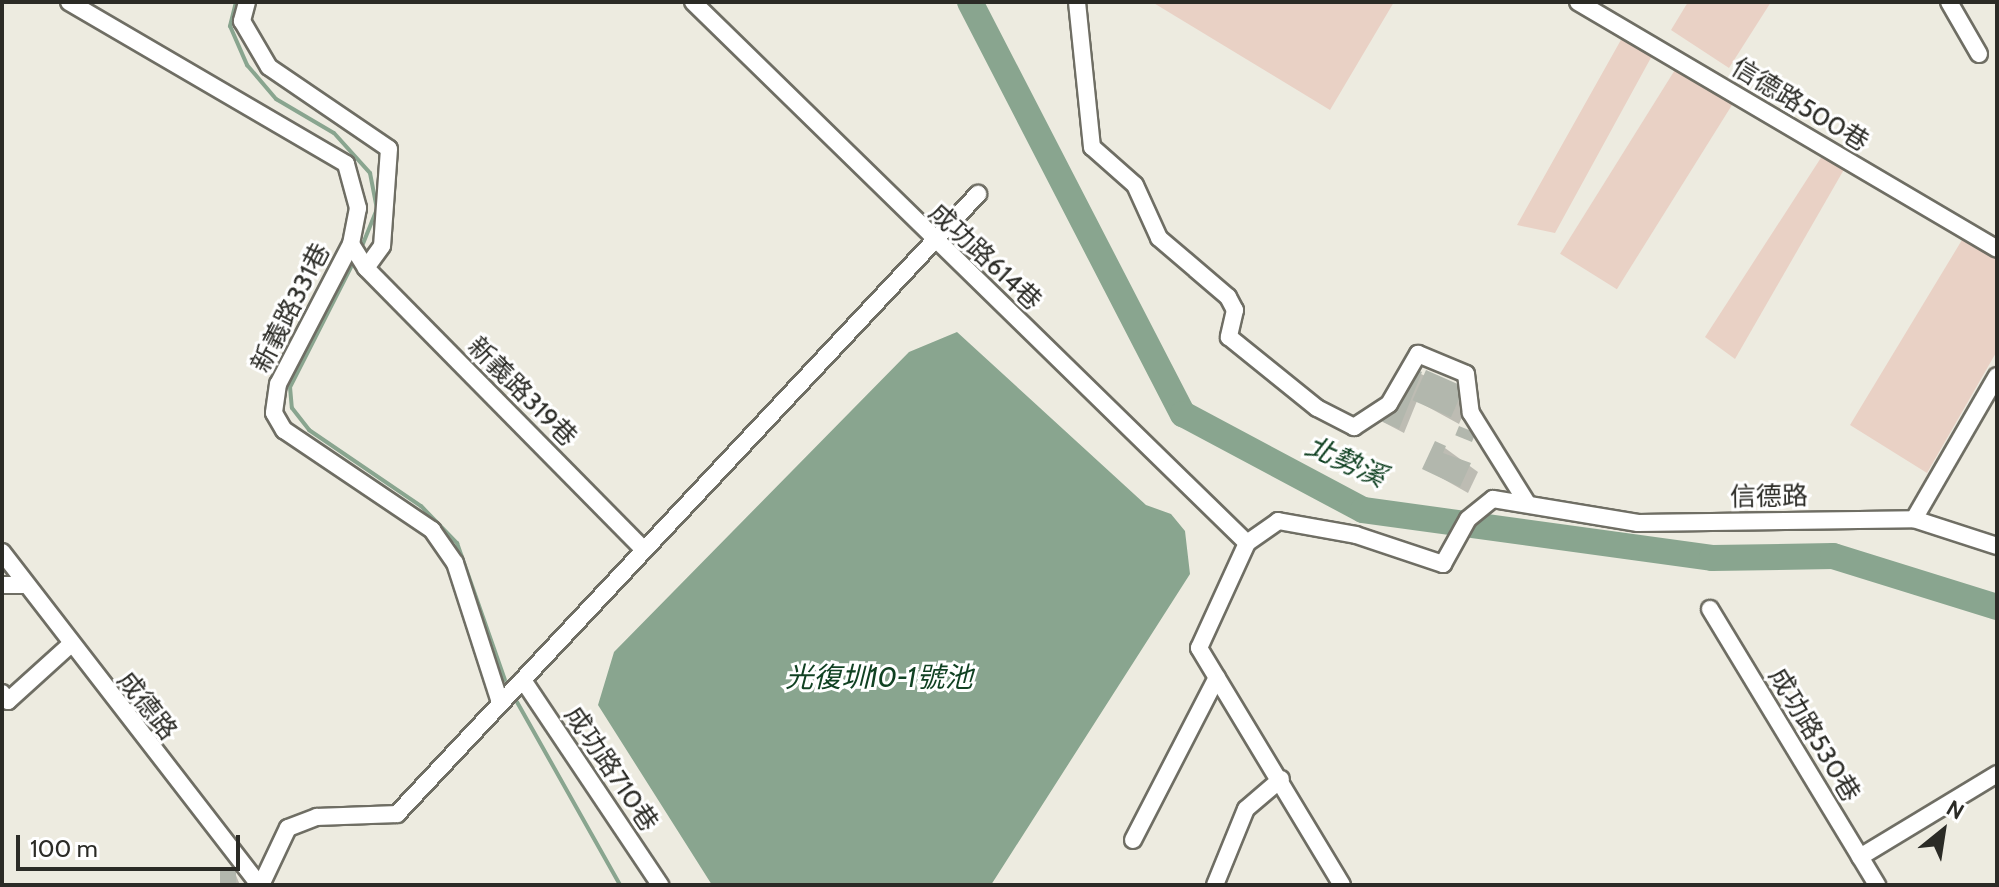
<!DOCTYPE html>
<meta charset="utf-8">
<style>
body{margin:0}
#map{position:relative;width:1999px;height:887px;overflow:hidden;background:#edebe0;font-family:Cabin,"Noto Sans TC",sans-serif}
div>[style]{position:absolute}
[style*='--x']{left:calc(var(--x)*1px);top:calc(var(--y)*1px);width:calc(var(--w)*1px);rotate:calc(var(--a)*1deg)}
.green>*{inset:0;background:#e9d1c5;transform-origin:0 0}
.water>*{inset:0;background:#89a58f}
.shadow>*{inset:0;background:#0003}
.stream>*{height:4px;margin:-2px;padding:0 2px;transform-origin:2px;border-radius:2px;background:#89a58f}
.river>*{height:26px;margin:-13px;padding:0 13px;transform-origin:13px;border-radius:13px;background:#89a58f}
.building>*{inset:0;background:#b2b7ad;transform-origin:0 0}
.roads{filter:drop-shadow(2px 0 #6f6e64) drop-shadow(-2px 0 #6f6e64) drop-shadow(0 2px #6f6e64) drop-shadow(0 -2px #6f6e64)}
.minor>*{height:16px;margin:-8px;padding:0 8px;transform-origin:8px;border-radius:8px;background:#fff}
span{translate:-50% -50%;white-space:nowrap;text-align:center;line-height:1.15;-webkit-text-stroke:6px #fff;paint-order:stroke}
.street-label{font-size:26px;color:#2b2b26}
.water-label{font-size:28px;color:#104122;font-style:italic}
.frame{position:absolute;inset:0;border:4px solid #2b2b26;pointer-events:none}
.north{position:absolute;left:1903px;top:791px;width:80px;height:80px;-webkit-text-stroke:6px #fff;paint-order:stroke;rotate:30deg;font-size:22px;font-weight:700;line-height:32px;text-align:center;color:#2b2b26}
.north::after{content:'';display:block;margin:auto;width:28px;height:36px;background:#2b2b26;clip-path:polygon(50% 0,100% 100%,50% 72%,0 100%)}
.scale{position:absolute;left:16px;top:835px;width:224px;height:36px;box-sizing:border-box;border:4px solid #2b2b26;border-top:0;padding-left:10px;font-size:24px;line-height:28px;white-space:nowrap;color:#2b2b26;-webkit-text-stroke:6px #fff;paint-order:stroke}
</style>
<div id="map">
<div class="green">
<div style="clip-path:polygon(1152px 2px,1394px 2px,1330px 110px)"></div>
<div style="clip-path:polygon(1688px 2px,1771px 2px,1729px 68px,1671px 30px)"></div>
<div style="clip-path:polygon(1623px 21px,1659px 43px,1555px 233px,1517px 225px,1622px 38px)"></div>
<div style="left:1683px;top:57px;width:67px;height:232px;rotate:32deg"></div>
<div style="clip-path:polygon(1824px 153px,1846px 166px,1735px 359px,1705px 337px)"></div>
<div style="clip-path:polygon(1968px 230px,1997px 248px,1997px 351px,1927px 473px,1850px 425px)"></div>
</div>
<div class="water">
<div style="clip-path:polygon(957px 332px,1146px 505px,1171px 514px,1185px 531px,1190px 574px,991px 885px,712px 885px,598px 705px,614px 652px,909px 352px)"></div>
</div>
<div class="shadow">
<div style="clip-path:polygon(1421px 374px,1471px 397px,1459px 424px,1417px 401px,1404px 433px,1383px 422px)"></div>
<div style="clip-path:polygon(1445px 448px,1478px 472px,1468px 493px,1424px 468px)"></div>
<div style="clip-path:polygon(235px 873px,240px 885px,222px 885px)"></div>
</div>
<div class="stream">
<div style="--x:236;--y:2;--w:25;--a:104"></div>
<div style="--x:230;--y:26;--w:43;--a:66.4"></div>
<div style="--x:247;--y:65;--w:45;--a:49.5"></div>
<div style="--x:276;--y:99;--w:67;--a:30.4"></div>
<div style="--x:334;--y:133;--w:54;--a:48"></div>
<div style="--x:370;--y:173;--w:37;--a:79"></div>
<div style="--x:377;--y:209;--w:38;--a:112"></div>
<div style="--x:351;--y:267;--w:135;--a:116.9"></div>
<div style="--x:290;--y:387;--w:21;--a:85"></div>
<div style="--x:292;--y:408;--w:28;--a:52"></div>
<div style="--x:309;--y:430;--w:135;--a:34.2"></div>
<div style="--x:421;--y:506;--w:52;--a:45.8"></div>
<div style="--x:457;--y:543;--w:145;--a:70.7"></div>
<div style="--x:517;--y:702;--w:210;--a:60.6"></div>
</div>
<div class="river">
<div style="--x:970;--y:2;--w:464;--a:62.7"></div>
<div style="--x:1183;--y:414;--w:204;--a:28.1"></div>
<div style="--x:1363;--y:510;--w:352;--a:7.8"></div>
<div style="--x:1712;--y:558;--w:121;--a:-0.9"></div>
<div style="--x:1833;--y:556;--w:172;--a:17.3"></div>
</div>
<div class="building">
<div style="clip-path:polygon(1413px 368px,1422px 372px,1399px 429px,1381px 421px,1396px 406px)"></div>
<div style="left:1426px;top:370px;width:42px;height:33px;rotate:24deg"></div>
<div style="left:1459px;top:426px;width:18px;height:10px;rotate:22deg"></div>
<div style="clip-path:polygon(1435px 441px,1446px 446px,1443px 453px,1471px 463px,1460px 487px,1422px 469px)"></div>
<div style="left:236px;top:871px;width:14px;height:16px;rotate:90deg"></div>
</div>
<div class="roads">
<div class="minor">
<div style="--x:69;--y:2;--w:321;--a:30.3"></div>
<div style="--x:346;--y:164;--w:46;--a:74.7"></div>
<div style="--x:358;--y:208;--w:37;--a:101"></div>
<div style="--x:351;--y:244;--w:158;--a:117.5"></div>
<div style="--x:278;--y:384;--w:29;--a:98"></div>
<div style="--x:274;--y:413;--w:20;--a:60"></div>
<div style="--x:284;--y:430;--w:179;--a:34"></div>
<div style="--x:432;--y:530;--w:40;--a:55.1"></div>
<div style="--x:455;--y:563;--w:146;--a:72.1"></div>
<div style="--x:247;--y:2;--w:20;--a:105"></div>
<div style="--x:242;--y:21;--w:53;--a:59.6"></div>
<div style="--x:269;--y:67;--w:145;--a:34.3"></div>
<div style="--x:389;--y:149;--w:97;--a:94.1"></div>
<div style="--x:382;--y:246;--w:27;--a:126"></div>
<div style="--x:366;--y:268;--w:28;--a:-122"></div>
<div style="--x:693;--y:2;--w:774;--a:44.32"></div>
<div style="--x:1077;--y:2;--w:146;--a:84.1"></div>
<div style="--x:1092;--y:147;--w:57;--a:41.5"></div>
<div style="--x:1135;--y:185;--w:58;--a:65.6"></div>
<div style="--x:1159;--y:238;--w:91;--a:40.5"></div>
<div style="--x:1228;--y:297;--w:15;--a:62"></div>
<div style="--x:1235;--y:310;--w:28;--a:103"></div>
<div style="--x:1229;--y:337;--w:113;--a:38.9"></div>
<div style="--x:1317;--y:408;--w:42;--a:27.2"></div>
<div style="--x:1354;--y:427;--w:42;--a:-33.3"></div>
<div style="--x:1389;--y:404;--w:58;--a:-59.9"></div>
<div style="--x:1418;--y:354;--w:52;--a:22.6"></div>
<div style="--x:1466;--y:374;--w:39;--a:83"></div>
<div style="--x:1471;--y:413;--w:106;--a:58.1"></div>
<div style="--x:1578;--y:2;--w:486;--a:30.5"></div>
<div style="--x:1949;--y:2;--w:60;--a:60"></div>
<div style="--x:366;--y:268;--w:396;--a:45.4"></div>
<div style="--x:1914;--y:519;--w:165;--a:-59.9"></div>
<div style="--x:2;--y:552;--w:421;--a:52.3"></div>
<div style="--x:2;--y:585;--w:21;--a:0"></div>
<div style="--x:1710;--y:609;--w:323;--a:58.8"></div>
<div style="--x:523;--y:680;--w:247;--a:56.2"></div>
<div style="--x:2;--y:693;--w:10;--a:53"></div>
<div style="--x:8;--y:701;--w:84;--a:-42.1"></div>
<div style="--x:1133;--y:840;--w:183;--a:-62.7"></div>
<div style="--x:1860;--y:857;--w:160;--a:-31.2"></div>
<div style="--x:261;--y:885;--w:63;--a:-64.7"></div>
<div style="--x:288;--y:828;--w:31;--a:-21"></div>
<div style="--x:317;--y:817;--w:80;--a:-2.1"></div>
<div style="--x:397;--y:814;--w:850;--a:-46.86"></div>
<div style="--x:1215;--y:885;--w:82;--a:-67.8"></div>
<div style="--x:1246;--y:809;--w:46;--a:-40.6"></div>
<div style="--x:1342;--y:885;--w:277;--a:-121.1"></div>
<div style="--x:1199;--y:648;--w:115;--a:-65.4"></div>
<div style="--x:1247;--y:543;--w:38;--a:-35"></div>
<div style="--x:1278;--y:521;--w:79;--a:10.2"></div>
<div style="--x:1356;--y:535;--w:92;--a:18.4"></div>
<div style="--x:1443;--y:564;--w:51;--a:-60.9"></div>
<div style="--x:1468;--y:519;--w:32;--a:-39"></div>
<div style="--x:1493;--y:499;--w:147;--a:9.4"></div>
<div style="--x:1638;--y:523;--w:276;--a:-0.8"></div>
<div style="--x:1914;--y:519;--w:87;--a:18"></div>
</div>
</div>
<div class="street-label">
<span style="left:1800px;top:105px;rotate:31deg">信德路500巷</span>
<span style="left:985px;top:257px;rotate:43deg">成功路614巷</span>
<span style="left:291px;top:308px;rotate:-63deg">新義路331巷</span>
<span style="left:522px;top:392px;rotate:45deg">新義路319巷</span>
<span style="left:1769px;top:497px;rotate:-1deg">信德路</span>
<span style="left:147px;top:706px;rotate:52deg">成德路</span>
<span style="left:1814px;top:735px;rotate:59deg">成功路530巷</span>
<span style="left:611px;top:769px;rotate:56deg">成功路710巷</span>
</div>
<div class="water-label">
<span style="left:1346px;top:461px;rotate:24deg">北勢溪</span>
<span style="left:879px;top:677px">光復圳10-1號池</span>
</div>
<div class="frame"></div>
<div class="north">N</div>
<div class="scale">100 m</div>
</div>
